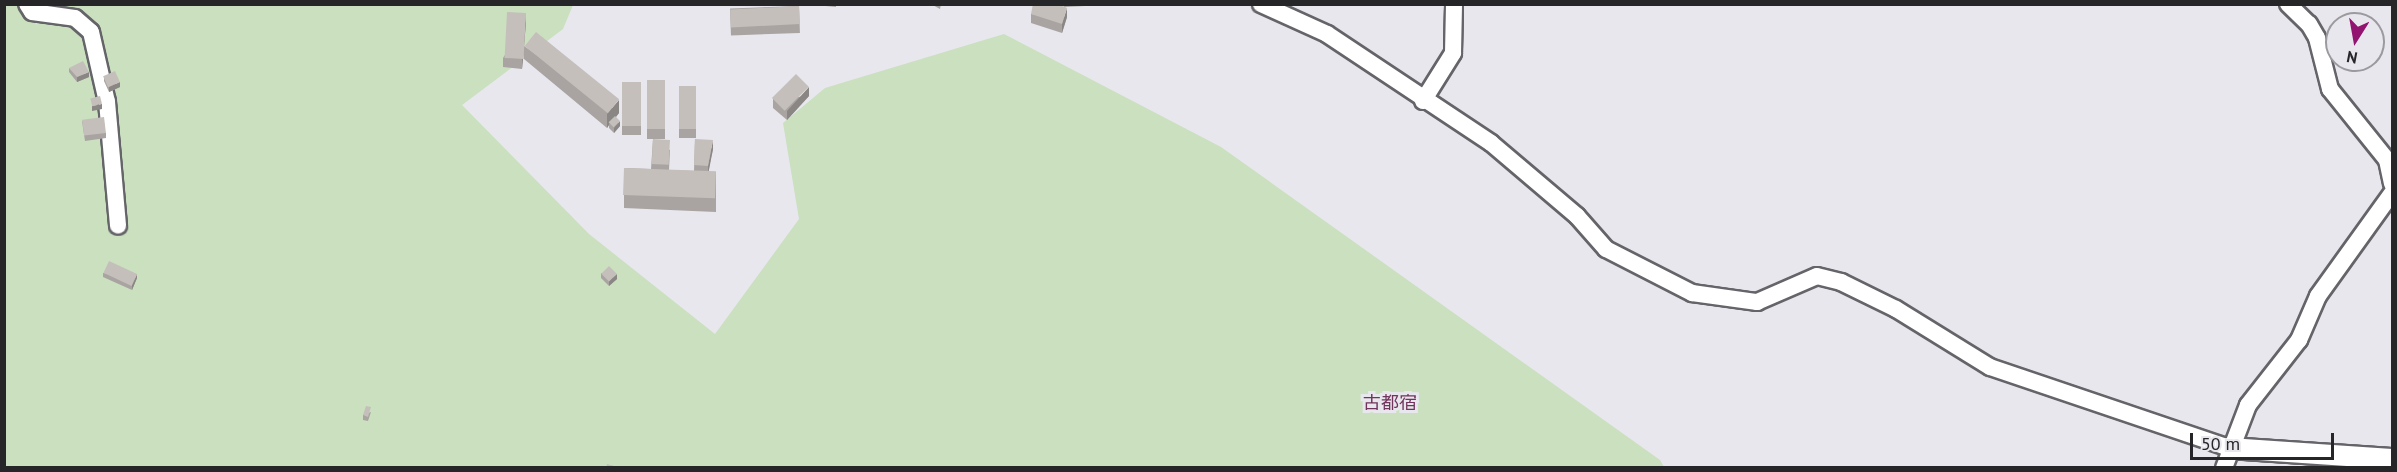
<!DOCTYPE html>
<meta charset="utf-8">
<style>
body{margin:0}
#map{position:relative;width:2397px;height:472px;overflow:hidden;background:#e7e7ed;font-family:"PT Sans","Noto Sans JP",sans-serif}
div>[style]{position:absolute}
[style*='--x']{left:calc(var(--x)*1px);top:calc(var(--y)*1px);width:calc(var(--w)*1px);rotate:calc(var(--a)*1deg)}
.green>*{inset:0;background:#cae0bf}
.roads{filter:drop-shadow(2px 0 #646469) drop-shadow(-2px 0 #646469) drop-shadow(0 2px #646469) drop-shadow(0 -2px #646469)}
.minor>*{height:16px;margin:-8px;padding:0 8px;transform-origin:8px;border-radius:8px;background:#fff}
.tertiary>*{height:20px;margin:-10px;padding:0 10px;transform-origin:10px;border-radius:10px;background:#fff}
.wall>*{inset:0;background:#a9a4a1;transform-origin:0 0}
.shaded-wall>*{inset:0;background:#8a8683}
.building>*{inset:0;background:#c5bfbb;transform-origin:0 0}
span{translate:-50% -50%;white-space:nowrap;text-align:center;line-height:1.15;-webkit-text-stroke:6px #e7e7ed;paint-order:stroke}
.neighbourhood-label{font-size:18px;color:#71345c}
.frame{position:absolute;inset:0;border:6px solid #262629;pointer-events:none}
.north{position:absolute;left:2325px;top:12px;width:60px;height:60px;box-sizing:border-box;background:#e7e7ed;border:2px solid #9a9a9f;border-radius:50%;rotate:191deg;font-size:16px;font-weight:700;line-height:24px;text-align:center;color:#262629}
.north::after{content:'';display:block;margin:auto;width:21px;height:27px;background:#921470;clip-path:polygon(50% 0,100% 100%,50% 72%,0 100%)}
.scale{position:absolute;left:2190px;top:433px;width:144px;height:27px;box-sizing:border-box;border:3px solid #262629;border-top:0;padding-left:8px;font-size:18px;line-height:21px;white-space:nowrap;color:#262629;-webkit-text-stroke:4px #e7e7ed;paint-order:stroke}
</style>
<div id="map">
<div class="green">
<div style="clip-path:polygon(4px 5px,21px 5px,37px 25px,32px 5px,573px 5px,563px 29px,462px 105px,589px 234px,715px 334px,799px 219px,783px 123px,825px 88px,1004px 34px,1221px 147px,1660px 460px,1664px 467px,5px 467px)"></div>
</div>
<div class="roads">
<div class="minor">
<div style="--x:27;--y:4;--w:9;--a:58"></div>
<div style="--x:32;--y:12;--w:43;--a:7.9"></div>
<div style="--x:75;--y:18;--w:21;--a:41"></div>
<div style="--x:91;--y:32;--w:72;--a:77.1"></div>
<div style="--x:107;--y:102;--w:124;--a:84.9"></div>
<div style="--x:1261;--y:4;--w:72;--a:24.4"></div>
<div style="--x:1327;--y:34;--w:197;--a:33.6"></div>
<div style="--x:1491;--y:143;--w:113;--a:40.3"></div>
<div style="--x:1577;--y:216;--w:44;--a:48.7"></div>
<div style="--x:1606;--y:249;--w:97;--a:27.1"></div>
<div style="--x:1692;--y:293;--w:66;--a:7.9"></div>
<div style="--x:1757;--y:302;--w:65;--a:-23.4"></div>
<div style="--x:1817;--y:276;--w:25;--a:14"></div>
<div style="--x:1841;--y:282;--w:61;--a:26.1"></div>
<div style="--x:1896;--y:309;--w:110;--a:31.7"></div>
<div style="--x:1990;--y:367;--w:252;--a:18.7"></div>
<div style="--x:2288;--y:4;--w:29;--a:44"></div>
<div style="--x:2309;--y:24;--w:16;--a:60"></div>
<div style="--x:2317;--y:38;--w:53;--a:75.7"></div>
<div style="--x:2330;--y:89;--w:91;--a:51.2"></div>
<div style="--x:2387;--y:160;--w:24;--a:78"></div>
<div style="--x:1423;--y:101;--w:57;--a:-58"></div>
<div style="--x:1453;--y:53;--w:49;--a:-88.8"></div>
<div style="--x:2224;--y:468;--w:67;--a:-69.1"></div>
<div style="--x:2248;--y:405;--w:83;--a:-51.9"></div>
<div style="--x:2299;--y:340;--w:48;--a:-66.6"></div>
<div style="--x:2318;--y:296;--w:127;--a:-54.3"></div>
</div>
<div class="tertiary">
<div style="--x:2229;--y:448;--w:163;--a:3.9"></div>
</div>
</div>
<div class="wall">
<div style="clip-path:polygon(805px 4px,836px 4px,836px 7px)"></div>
<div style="clip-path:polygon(931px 4px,941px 4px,940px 9px)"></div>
<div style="clip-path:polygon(1064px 4px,1086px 4px,1085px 6px,1064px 7px)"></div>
<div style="left:799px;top:6px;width:27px;height:69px;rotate:88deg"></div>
<div style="clip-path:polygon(1031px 14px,1067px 17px,1062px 33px,1031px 23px)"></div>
<div style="clip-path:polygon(526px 22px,524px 46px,619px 113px,616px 117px,620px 126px,614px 133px,609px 128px,609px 125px,607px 128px,524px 59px,524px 51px,522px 69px,503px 67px,503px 58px)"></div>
<div style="clip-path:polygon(69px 68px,89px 77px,77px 82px,69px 72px)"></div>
<div style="clip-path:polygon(104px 77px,120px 87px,109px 92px,104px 81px)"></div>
<div style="left:647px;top:80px;width:18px;height:59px"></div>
<div style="left:622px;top:82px;width:19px;height:53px"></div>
<div style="left:679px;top:86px;width:17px;height:52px"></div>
<div style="clip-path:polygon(809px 96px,787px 120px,773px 108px,773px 99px)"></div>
<div style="clip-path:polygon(82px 121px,106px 133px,106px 138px,85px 141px)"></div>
<div style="clip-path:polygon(653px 139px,670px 150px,669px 170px,694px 171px,695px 139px,713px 149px,708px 172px,716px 172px,716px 212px,624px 208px,624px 168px,651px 169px)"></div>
<div style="clip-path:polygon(103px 273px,137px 278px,132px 290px,103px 277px)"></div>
<div style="clip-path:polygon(601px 273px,617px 279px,609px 286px,601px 278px)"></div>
<div style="clip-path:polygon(371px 412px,368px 421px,363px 420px,363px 415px)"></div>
</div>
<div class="shaded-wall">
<div style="clip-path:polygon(1067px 8px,1067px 17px,1062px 33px,1062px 24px)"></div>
<div style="clip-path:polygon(526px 13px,526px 22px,522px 69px,522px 60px)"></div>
<div style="clip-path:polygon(89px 72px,89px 77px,77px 82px,77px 77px)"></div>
<div style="clip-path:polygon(120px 82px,120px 87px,109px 92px,109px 87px)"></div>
<div style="clip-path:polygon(809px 87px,809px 96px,787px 120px,787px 111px)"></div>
<div style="clip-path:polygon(619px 100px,619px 113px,610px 124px,609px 123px,609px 125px,607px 128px,607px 114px)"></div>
<div style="clip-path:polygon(102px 104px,102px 109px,92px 111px,92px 106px)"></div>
<div style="clip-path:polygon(620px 121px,620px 126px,614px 133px,614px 128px)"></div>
<div style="clip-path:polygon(713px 140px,713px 149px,708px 175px,708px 166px)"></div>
<div style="clip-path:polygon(137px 274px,137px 278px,132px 290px,132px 285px)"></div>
<div style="clip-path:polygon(617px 274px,617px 279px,609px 286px,609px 281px)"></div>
</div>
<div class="building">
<div style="clip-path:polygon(1033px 4px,1059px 4px,1067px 8px,1062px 24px,1031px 14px)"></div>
<div style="left:799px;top:6px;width:18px;height:69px;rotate:87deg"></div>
<div style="left:507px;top:12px;width:19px;height:46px;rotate:3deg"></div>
<div style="left:536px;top:32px;width:107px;height:18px;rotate:39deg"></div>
<div style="clip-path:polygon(83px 61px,89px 72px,77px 77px,69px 68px)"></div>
<div style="left:115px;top:71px;width:12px;height:13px;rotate:66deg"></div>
<div style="left:796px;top:74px;width:18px;height:34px;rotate:45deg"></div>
<div style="left:647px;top:80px;width:18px;height:49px"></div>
<div style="left:622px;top:82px;width:19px;height:44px"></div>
<div style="left:679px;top:86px;width:17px;height:43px"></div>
<div style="left:100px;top:96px;width:8px;height:10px;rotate:76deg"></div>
<div style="left:615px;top:116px;width:7px;height:9px;rotate:45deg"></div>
<div style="left:104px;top:117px;width:16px;height:22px;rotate:83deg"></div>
<div style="left:653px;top:139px;width:17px;height:25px;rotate:3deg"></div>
<div style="clip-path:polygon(695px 139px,713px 140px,708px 166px,694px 165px)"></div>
<div style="left:624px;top:168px;width:92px;height:27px;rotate:2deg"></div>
<div style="left:109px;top:261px;width:31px;height:13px;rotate:25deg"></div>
<div style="left:609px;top:266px;width:11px;height:11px;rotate:45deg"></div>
<div style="clip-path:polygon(366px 406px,371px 407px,368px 417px,363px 415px)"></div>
<div style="clip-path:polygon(607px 464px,614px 466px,613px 468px,606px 468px)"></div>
</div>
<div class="neighbourhood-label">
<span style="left:1390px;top:403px">古都宿</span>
</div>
<div class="frame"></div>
<div class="north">N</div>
<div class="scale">50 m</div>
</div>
